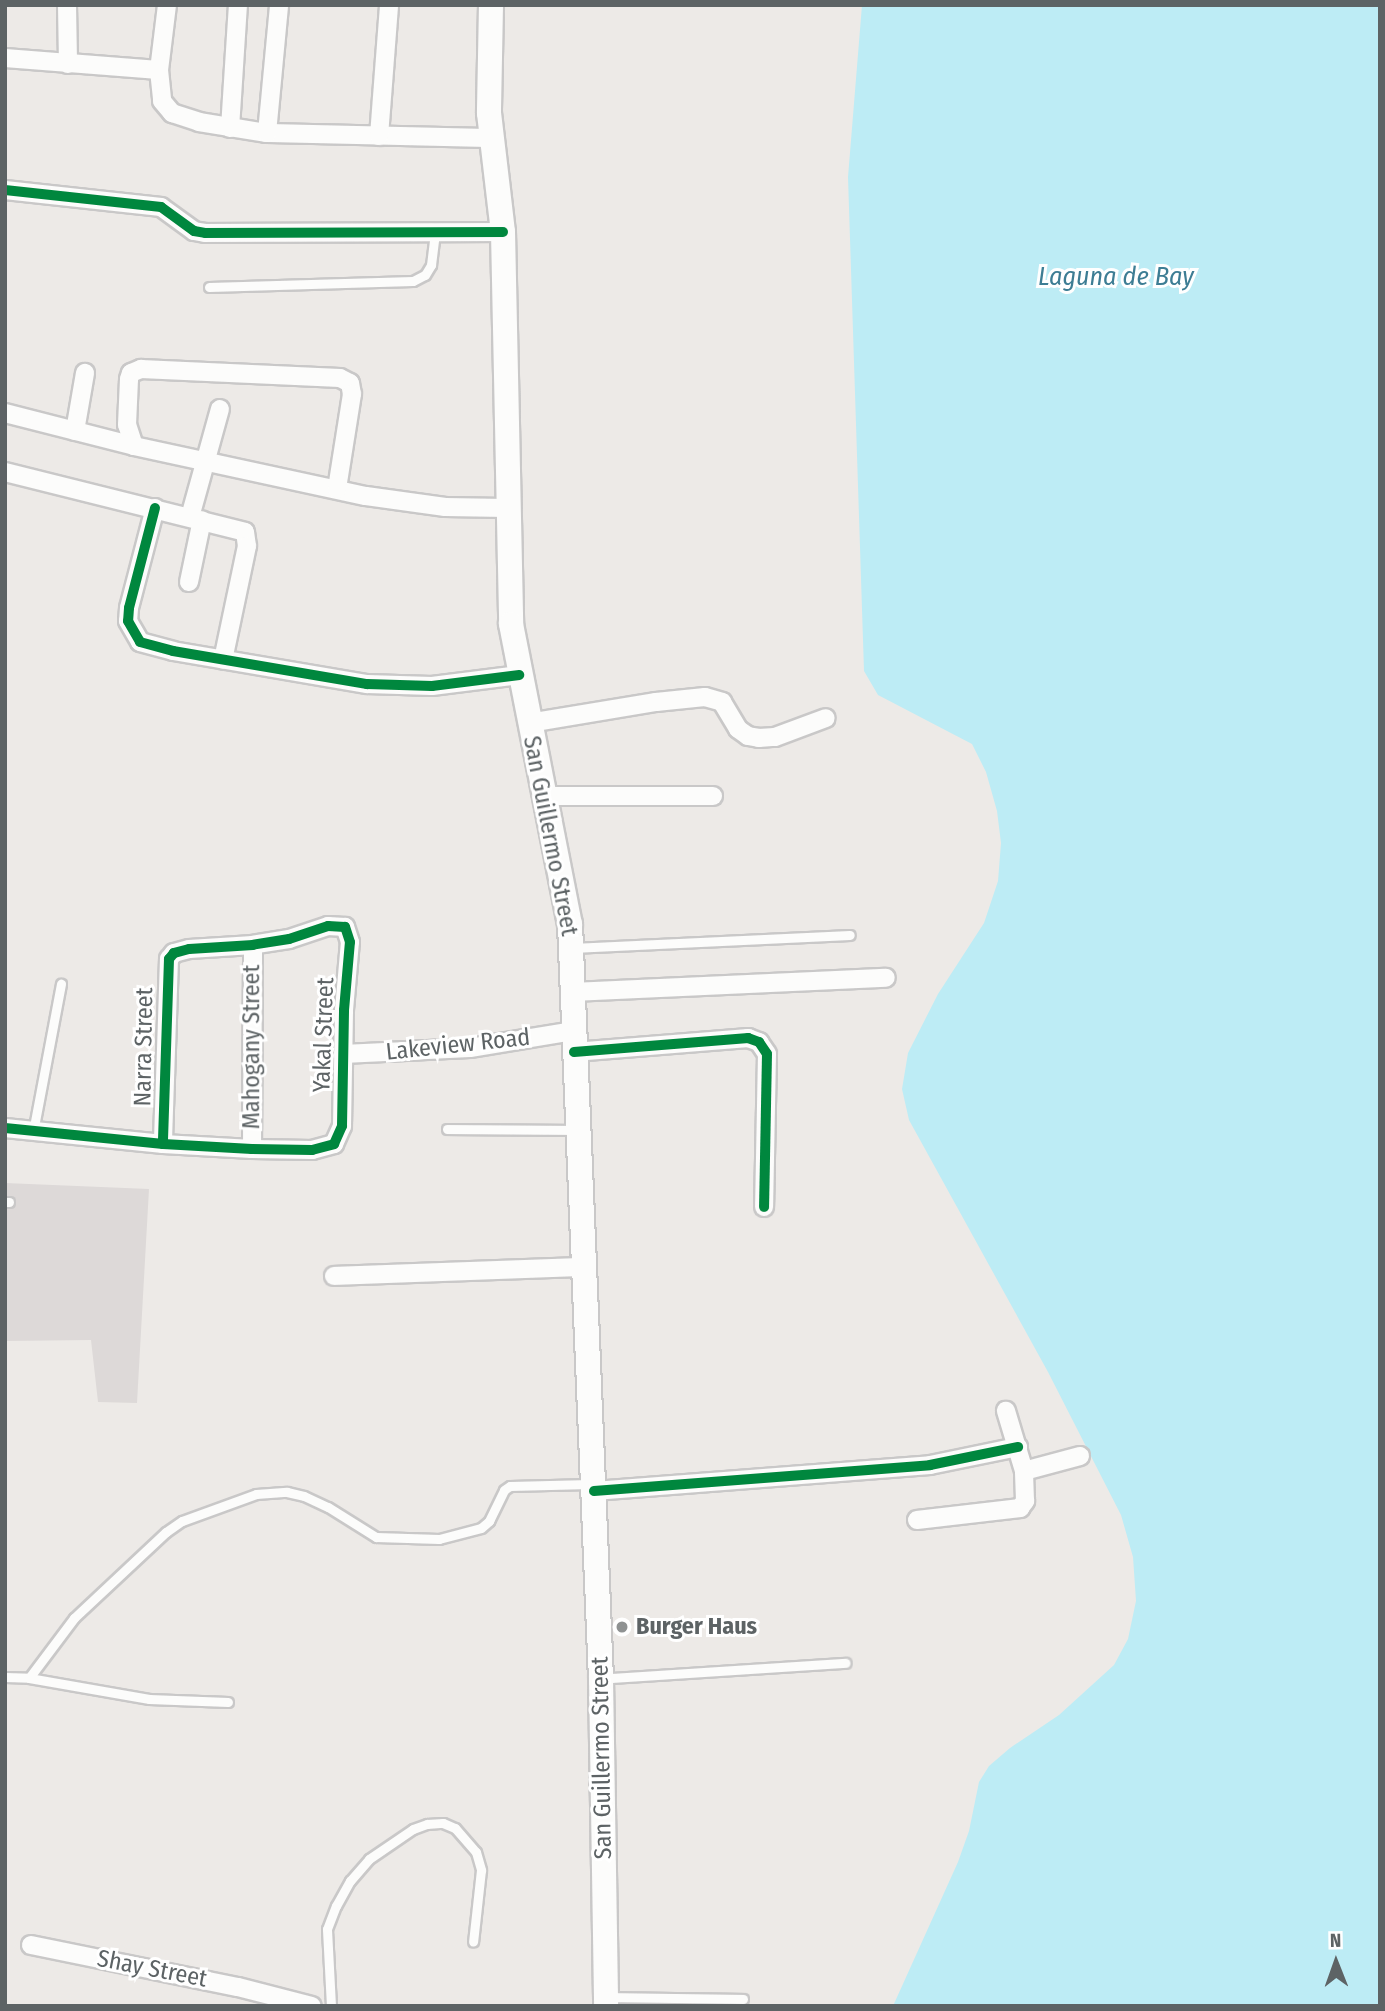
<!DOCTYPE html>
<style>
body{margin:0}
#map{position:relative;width:1385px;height:2011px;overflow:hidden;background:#edeae7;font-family:"Fira Sans Condensed",sans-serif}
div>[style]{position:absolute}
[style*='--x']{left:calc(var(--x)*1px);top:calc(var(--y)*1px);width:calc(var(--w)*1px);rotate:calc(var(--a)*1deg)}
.industrial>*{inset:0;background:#ddd9d8}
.water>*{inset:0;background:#bdecf5}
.roads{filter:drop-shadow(2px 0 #c9c8c8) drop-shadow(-2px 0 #c9c8c8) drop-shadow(0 2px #c9c8c8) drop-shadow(0 -2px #c9c8c8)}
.service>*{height:9px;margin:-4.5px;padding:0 4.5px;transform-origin:4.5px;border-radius:4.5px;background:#fcfcfb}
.minor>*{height:18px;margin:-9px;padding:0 9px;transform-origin:9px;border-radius:9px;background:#fcfcfb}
.secondary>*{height:24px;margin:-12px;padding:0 12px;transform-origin:12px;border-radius:12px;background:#fcfcfb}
.cycleway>*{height:10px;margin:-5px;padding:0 5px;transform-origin:5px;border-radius:5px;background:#00873e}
.dots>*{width:19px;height:19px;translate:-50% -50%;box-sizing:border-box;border:4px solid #fff;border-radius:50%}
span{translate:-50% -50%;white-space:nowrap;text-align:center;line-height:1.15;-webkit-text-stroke:6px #fff;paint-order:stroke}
.street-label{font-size:24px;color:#5d6365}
.poi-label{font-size:24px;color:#5d6365;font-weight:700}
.left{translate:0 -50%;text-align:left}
.water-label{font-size:26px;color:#3d7d94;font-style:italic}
.frame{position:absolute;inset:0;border:7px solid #5d6365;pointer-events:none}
.north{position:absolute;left:1301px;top:1927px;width:70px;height:70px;-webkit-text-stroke:5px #fff;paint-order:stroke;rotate:359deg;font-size:19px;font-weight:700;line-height:28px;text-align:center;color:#5d6365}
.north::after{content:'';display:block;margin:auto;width:24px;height:32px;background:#5d6365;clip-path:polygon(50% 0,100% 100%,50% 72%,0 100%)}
</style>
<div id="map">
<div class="industrial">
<div style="clip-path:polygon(5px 1183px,149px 1189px,137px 1403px,98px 1402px,91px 1340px,5px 1341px)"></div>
</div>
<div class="water">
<div style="clip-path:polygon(862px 5px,1380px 5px,1380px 2006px,893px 2006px,958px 1862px,969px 1831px,979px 1782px,989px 1766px,1010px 1748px,1059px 1715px,1114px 1665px,1128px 1639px,1136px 1601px,1133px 1557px,1121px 1515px,1048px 1372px,909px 1120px,902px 1089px,908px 1053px,938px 994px,984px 923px,998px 881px,1001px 843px,997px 811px,986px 772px,972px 744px,878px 695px,864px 671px,848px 177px)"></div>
</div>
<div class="roads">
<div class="service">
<div style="--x:209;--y:287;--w:204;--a:-1.7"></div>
<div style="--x:413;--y:281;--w:13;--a:-27"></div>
<div style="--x:425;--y:275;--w:12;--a:-59"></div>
<div style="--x:431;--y:265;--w:32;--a:-83"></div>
<div style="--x:572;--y:948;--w:278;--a:-2.7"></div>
<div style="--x:447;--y:1129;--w:129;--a:0.4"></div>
<div style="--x:33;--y:1132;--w:151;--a:-79.3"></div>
<div style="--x:5;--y:1202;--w:4;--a:0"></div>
<div style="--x:5;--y:1677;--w:24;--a:2"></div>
<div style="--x:29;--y:1678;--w:122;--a:9.9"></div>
<div style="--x:149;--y:1699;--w:79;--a:2.2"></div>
<div style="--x:29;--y:1678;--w:75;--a:-53.1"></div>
<div style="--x:74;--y:1618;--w:126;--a:-43.1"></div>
<div style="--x:166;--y:1532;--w:19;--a:-35"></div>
<div style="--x:182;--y:1521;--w:79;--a:-20"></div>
<div style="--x:256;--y:1494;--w:31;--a:-4"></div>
<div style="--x:287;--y:1492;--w:17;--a:13"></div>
<div style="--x:304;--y:1496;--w:26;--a:25"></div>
<div style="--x:328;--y:1507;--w:57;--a:32"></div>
<div style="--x:376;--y:1537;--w:63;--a:1.8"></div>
<div style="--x:439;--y:1539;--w:43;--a:-14.7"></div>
<div style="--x:481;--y:1528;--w:11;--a:-41"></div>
<div style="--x:489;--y:1521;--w:34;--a:-64"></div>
<div style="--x:504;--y:1490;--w:7;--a:-34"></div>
<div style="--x:510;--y:1486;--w:80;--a:-1.4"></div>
<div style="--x:612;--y:1678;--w:234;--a:-3.7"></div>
<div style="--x:607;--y:1997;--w:136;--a:0.8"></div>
<div style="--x:331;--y:2006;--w:77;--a:-93"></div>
<div style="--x:327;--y:1929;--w:25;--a:-69"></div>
<div style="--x:336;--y:1906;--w:29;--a:-61"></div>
<div style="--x:350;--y:1881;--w:29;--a:-49"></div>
<div style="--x:369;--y:1859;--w:53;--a:-34.3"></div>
<div style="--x:413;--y:1829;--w:15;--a:-20"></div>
<div style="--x:427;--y:1824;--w:16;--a:-4"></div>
<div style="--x:443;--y:1823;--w:13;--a:23"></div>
<div style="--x:455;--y:1828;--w:32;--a:49"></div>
<div style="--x:476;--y:1852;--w:19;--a:74"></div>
<div style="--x:481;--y:1870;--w:72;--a:96.3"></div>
</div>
<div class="minor">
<div style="--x:67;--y:5;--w:59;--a:89"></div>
<div style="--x:167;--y:5;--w:65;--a:97"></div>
<div style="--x:159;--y:70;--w:31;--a:84"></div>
<div style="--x:162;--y:101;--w:16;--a:50"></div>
<div style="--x:172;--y:113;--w:28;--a:18"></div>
<div style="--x:199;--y:122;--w:69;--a:9.2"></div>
<div style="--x:267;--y:133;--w:223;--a:1.3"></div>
<div style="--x:5;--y:58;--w:154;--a:4.5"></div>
<div style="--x:230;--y:128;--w:123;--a:-86.3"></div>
<div style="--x:267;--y:133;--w:129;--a:-84.6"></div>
<div style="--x:379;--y:136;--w:131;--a:-85.6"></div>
<div style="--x:5;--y:190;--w:157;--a:6.2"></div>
<div style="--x:161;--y:207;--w:41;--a:36"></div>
<div style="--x:194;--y:231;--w:11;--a:10"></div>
<div style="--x:205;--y:233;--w:298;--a:-0.2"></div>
<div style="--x:5;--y:413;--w:133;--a:14.3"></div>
<div style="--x:134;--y:446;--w:237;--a:12.2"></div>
<div style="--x:366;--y:496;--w:80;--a:7.9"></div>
<div style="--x:445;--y:507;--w:62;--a:0.9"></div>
<div style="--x:75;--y:431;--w:59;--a:-80.2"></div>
<div style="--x:134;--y:446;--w:22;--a:-108"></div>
<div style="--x:127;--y:425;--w:46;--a:-87.5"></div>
<div style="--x:129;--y:379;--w:6;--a:-72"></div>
<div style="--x:131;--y:373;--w:11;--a:-22"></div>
<div style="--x:141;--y:369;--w:199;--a:2.6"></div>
<div style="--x:340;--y:378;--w:11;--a:27"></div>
<div style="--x:350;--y:383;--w:11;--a:80"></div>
<div style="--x:352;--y:394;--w:96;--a:99"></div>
<div style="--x:5;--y:472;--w:247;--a:14"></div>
<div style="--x:245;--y:532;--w:14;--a:82"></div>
<div style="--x:247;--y:546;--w:116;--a:101.9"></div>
<div style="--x:155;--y:508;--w:103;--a:104.6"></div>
<div style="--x:129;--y:608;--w:13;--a:94"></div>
<div style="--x:128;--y:621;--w:24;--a:60"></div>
<div style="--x:140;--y:642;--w:34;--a:15"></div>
<div style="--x:173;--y:651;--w:197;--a:9.7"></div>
<div style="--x:367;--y:684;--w:65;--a:1.8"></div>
<div style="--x:432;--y:686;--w:88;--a:-7.2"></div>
<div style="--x:190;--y:517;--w:112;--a:-74.5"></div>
<div style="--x:189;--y:582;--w:63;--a:-78.2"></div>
<div style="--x:529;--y:723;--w:129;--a:-9.4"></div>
<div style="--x:656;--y:702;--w:49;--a:-5.8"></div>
<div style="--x:705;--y:697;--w:18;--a:16"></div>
<div style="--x:722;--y:702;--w:31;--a:59"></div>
<div style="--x:738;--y:729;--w:12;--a:35"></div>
<div style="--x:748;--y:736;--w:11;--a:10"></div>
<div style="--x:759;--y:738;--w:16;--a:-4"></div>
<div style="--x:775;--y:737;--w:54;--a:-20.4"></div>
<div style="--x:545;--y:796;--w:168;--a:0"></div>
<div style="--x:572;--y:992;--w:314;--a:-2.6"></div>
<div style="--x:574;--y:1052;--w:175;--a:-4.6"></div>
<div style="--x:748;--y:1038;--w:12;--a:20"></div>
<div style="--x:759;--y:1042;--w:14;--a:56"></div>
<div style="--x:767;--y:1054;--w:153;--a:91.1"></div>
<div style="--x:343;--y:1054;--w:127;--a:-2.7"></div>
<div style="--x:470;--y:1048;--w:104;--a:-9.4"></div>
<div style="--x:5;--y:1128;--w:159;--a:5.8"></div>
<div style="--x:163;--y:1144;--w:89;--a:3.2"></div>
<div style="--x:252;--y:1149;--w:60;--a:1"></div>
<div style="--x:312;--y:1150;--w:23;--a:-15"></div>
<div style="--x:334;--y:1144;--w:20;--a:-66"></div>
<div style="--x:342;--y:1126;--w:116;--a:-89"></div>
<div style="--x:344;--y:1010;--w:68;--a:-85"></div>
<div style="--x:350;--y:942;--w:16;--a:-108"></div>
<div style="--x:345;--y:927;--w:17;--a:-177"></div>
<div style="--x:328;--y:926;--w:41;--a:161.6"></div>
<div style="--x:289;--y:939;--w:36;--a:171"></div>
<div style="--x:253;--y:945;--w:64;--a:176.4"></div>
<div style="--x:189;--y:949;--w:16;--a:165"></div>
<div style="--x:174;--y:953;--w:8;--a:130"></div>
<div style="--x:169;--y:959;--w:185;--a:91.9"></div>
<div style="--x:252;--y:1149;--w:204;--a:-89.7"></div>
<div style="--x:334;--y:1276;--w:251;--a:-2.1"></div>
<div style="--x:1024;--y:1471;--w:58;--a:-15"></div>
<div style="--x:594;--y:1491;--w:337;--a:-4.4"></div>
<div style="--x:930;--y:1465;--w:90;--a:-11.6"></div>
<div style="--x:917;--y:1520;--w:104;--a:-6.6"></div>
<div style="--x:1020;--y:1508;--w:9;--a:-54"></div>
<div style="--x:1025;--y:1501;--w:30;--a:-92"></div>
<div style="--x:1024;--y:1471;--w:63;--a:-106.7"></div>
<div style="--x:31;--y:1945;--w:211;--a:11.5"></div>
<div style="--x:238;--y:1987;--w:76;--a:14.4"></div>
</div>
<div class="secondary">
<div style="--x:491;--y:5;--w:108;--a:91.1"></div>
<div style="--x:489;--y:113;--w:120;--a:83.3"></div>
<div style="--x:503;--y:232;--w:392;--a:88.8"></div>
<div style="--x:511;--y:624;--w:306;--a:78.9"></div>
<div style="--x:570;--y:924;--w:756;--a:87.65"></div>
<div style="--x:601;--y:1679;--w:327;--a:89.1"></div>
</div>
</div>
<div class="cycleway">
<div style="--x:5;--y:190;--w:157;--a:6.2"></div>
<div style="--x:161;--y:207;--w:41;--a:36"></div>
<div style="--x:194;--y:231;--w:11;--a:10"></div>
<div style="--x:205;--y:233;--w:298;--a:-0.2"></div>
<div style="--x:155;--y:508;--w:103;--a:104.6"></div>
<div style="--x:129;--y:608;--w:13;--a:94"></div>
<div style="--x:128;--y:621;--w:24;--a:60"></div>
<div style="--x:140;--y:642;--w:34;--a:15"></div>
<div style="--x:173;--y:651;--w:197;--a:9.7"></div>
<div style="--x:367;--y:684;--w:65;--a:1.8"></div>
<div style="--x:432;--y:686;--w:88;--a:-7.2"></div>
<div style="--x:574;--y:1052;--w:175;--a:-4.6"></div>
<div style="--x:748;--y:1038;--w:12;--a:20"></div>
<div style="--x:759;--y:1042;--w:14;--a:56"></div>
<div style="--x:767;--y:1054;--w:153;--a:91.1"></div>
<div style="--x:5;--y:1128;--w:159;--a:5.8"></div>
<div style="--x:163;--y:1144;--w:89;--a:3.2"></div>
<div style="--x:252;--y:1149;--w:60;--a:1"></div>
<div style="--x:312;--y:1150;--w:23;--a:-15"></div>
<div style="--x:334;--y:1144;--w:20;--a:-66"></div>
<div style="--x:342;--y:1126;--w:116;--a:-89"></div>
<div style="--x:344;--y:1010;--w:68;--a:-85"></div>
<div style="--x:350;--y:942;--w:16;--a:-108"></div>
<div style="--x:345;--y:927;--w:17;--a:-177"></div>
<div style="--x:328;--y:926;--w:41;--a:161.6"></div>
<div style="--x:289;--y:939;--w:36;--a:171"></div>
<div style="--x:253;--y:945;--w:64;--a:176.4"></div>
<div style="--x:189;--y:949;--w:16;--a:165"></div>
<div style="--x:174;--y:953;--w:8;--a:130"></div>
<div style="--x:169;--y:959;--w:185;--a:91.9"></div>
<div style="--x:594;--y:1491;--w:337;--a:-4.4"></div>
<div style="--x:930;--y:1465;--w:90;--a:-11.6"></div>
</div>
<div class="dots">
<div style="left:622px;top:1627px;background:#8f9292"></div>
</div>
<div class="street-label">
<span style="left:550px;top:836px;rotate:79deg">San Guillermo Street</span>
<span style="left:324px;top:1035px;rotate:-88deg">Yakal Street</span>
<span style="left:458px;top:1045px;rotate:-6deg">Lakeview Road</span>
<span style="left:144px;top:1047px;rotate:-89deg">Narra Street</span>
<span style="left:252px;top:1047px;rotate:-90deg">Mahogany Street</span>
<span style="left:602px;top:1758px;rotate:-91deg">San Guillermo Street</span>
<span style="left:152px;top:1969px;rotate:11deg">Shay Street</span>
</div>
<div class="poi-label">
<span class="left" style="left:636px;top:1627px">Burger Haus</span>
</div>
<div class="water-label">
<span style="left:1116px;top:277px">Laguna de Bay</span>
</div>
<div class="frame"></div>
<div class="north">N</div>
</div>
